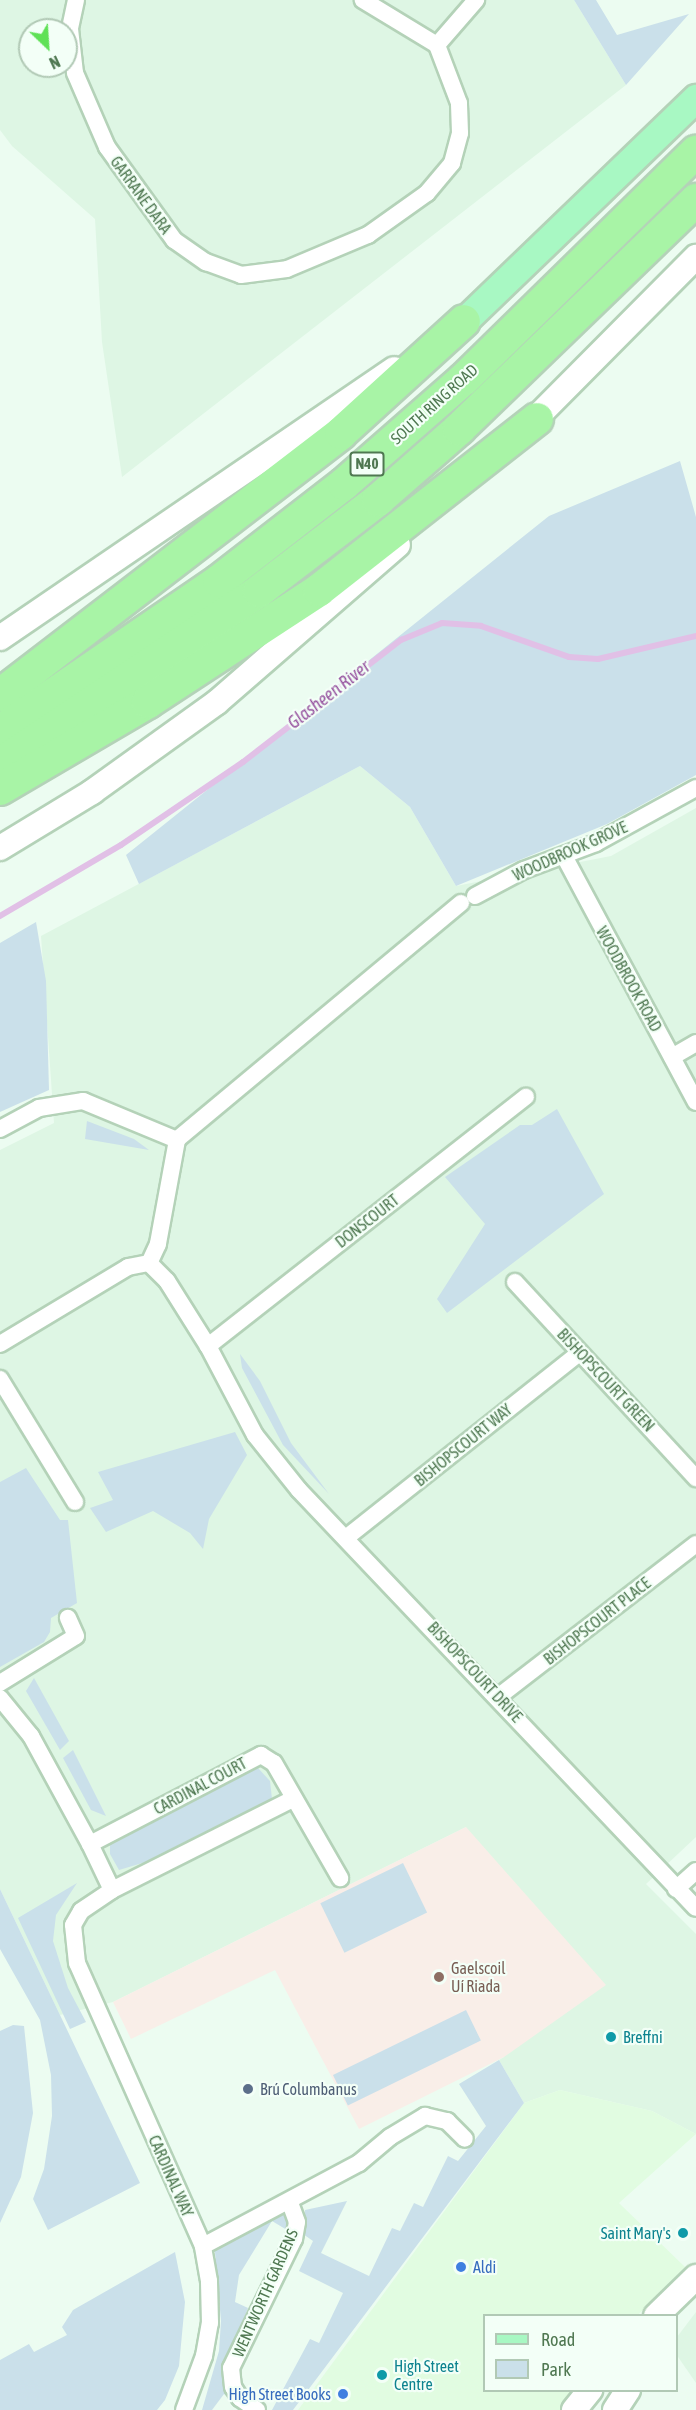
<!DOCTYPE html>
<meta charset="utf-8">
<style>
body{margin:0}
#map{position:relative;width:696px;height:2410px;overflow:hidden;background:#ecfcf1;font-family:"Asap Condensed",sans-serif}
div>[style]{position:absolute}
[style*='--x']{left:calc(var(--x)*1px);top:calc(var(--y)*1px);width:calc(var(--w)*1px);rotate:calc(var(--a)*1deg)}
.residential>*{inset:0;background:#def6e4}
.commercial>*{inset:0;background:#e1fce1}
.education>*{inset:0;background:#f9eee8}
.green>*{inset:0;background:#cae0ea;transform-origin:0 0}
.stream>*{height:6px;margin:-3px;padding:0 3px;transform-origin:3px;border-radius:3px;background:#e1c0e6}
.roads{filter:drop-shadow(2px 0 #b4d2b8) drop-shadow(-2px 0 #b4d2b8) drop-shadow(0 2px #b4d2b8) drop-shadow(0 -2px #b4d2b8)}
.street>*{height:16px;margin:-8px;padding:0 8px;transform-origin:8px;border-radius:8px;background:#fff}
.secondary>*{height:24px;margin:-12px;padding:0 12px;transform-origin:12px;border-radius:12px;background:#fff}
.primary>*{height:27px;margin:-13.5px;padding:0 13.5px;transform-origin:13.5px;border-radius:13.5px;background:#a8f8c3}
.highway>*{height:32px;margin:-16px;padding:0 16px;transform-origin:16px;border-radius:16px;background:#a8f4a6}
.dots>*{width:16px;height:16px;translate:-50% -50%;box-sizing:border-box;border:3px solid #f3fff7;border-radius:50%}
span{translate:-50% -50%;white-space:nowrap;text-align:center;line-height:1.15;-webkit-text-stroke:4.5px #f3fff7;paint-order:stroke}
.shield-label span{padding:2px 4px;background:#f3fff7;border:2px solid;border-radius:4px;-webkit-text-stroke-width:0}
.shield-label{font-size:15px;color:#4f7851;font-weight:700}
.street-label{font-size:16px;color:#4f7851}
.education-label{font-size:16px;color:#785e54}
.left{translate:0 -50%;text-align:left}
.culture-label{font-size:16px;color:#0d838f}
.right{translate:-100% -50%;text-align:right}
.service-label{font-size:16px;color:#4e5e75}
.shop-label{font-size:16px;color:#366cbe}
.water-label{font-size:18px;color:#96529f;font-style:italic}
.legend{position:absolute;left:483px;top:2314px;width:195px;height:78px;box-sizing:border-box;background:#f3fff7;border:2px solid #b1c9b5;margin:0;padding:8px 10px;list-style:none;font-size:18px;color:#4f7851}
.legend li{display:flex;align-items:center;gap:12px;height:30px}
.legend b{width:30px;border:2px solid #b1c9b5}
.north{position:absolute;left:18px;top:18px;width:60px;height:60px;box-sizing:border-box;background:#f3fff7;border:2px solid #b1c9b5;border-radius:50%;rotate:155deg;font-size:16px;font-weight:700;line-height:24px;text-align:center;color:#4f7851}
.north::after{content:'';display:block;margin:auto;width:21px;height:27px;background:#5fe156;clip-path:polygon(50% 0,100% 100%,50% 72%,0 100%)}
</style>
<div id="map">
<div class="residential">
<div style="clip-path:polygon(evenodd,0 0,574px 0,626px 85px,122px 477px,102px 342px,95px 219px,12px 146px,0 130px,0 0,30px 30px,66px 30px,66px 66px,30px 66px,30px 30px)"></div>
<div style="clip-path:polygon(360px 766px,410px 807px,456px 886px,611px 856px,696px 808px,696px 1837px,646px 1884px,696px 1934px,696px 2134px,652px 2111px,560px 2090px,524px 2103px,499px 2060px,504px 2057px,466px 1827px,113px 2002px,60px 2015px,0 1889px,0 1150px,54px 1123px,41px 936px)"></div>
<div style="clip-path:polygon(696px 2312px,696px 2383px,676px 2354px,677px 2337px)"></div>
</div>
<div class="commercial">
<div style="clip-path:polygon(560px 2090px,652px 2111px,696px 2134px,619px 2203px,685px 2267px,638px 2315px,484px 2316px,484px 2390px,576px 2391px,560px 2410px,298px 2410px,524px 2103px)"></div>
</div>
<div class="education">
<div style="clip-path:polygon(466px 1827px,606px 1985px,504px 2057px,359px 2129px,275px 1970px,131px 2039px,113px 2002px)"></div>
</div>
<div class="green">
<div style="clip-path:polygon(574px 0,596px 0,617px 35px,689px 14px,626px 85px)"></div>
<div style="clip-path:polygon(680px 461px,696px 517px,696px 775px,607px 824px,456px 886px,410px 807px,360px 766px,139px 884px,126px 855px,549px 516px)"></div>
<div style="clip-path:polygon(36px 922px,46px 981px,49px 1090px,0 1112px,0 943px)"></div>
<div style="clip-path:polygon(557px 1109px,604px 1194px,447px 1313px,437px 1299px,485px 1224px,445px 1177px,520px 1125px,532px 1125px)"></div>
<div style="clip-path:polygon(87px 1121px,134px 1139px,149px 1150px,85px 1139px)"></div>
<div style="clip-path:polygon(240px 1354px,260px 1381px,291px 1443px,329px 1494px,283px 1445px,242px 1368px)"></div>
<div style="clip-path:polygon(235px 1432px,247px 1455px,209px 1519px,203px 1549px,190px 1533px,153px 1511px,106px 1532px,90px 1508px,113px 1500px,98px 1472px)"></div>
<div style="clip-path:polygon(26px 1468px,60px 1520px,68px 1520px,77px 1603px,51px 1618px,50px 1632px,44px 1642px,0 1667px,0 1482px)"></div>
<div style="clip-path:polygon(34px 1678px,69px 1741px,60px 1750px,26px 1691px)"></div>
<div style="clip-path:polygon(73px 1750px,106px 1816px,91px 1810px,63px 1758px)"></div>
<div style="clip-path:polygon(258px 1768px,270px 1781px,272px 1799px,159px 1858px,119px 1870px,110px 1854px,110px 1840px)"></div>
<div style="left:403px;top:1863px;width:55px;height:92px;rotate:64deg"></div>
<div style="clip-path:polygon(77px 1883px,56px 1915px,53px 1941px,68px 1988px,86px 2022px,70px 2029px,18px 1918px)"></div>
<div style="clip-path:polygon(0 1889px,140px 2183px,48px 2230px,33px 2199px,44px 2169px,52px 2116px,51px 2075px,40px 2020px,0 1949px)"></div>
<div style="left:466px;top:2010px;width:34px;height:148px;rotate:64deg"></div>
<div style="clip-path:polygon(13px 2025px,24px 2026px,33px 2113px,21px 2177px,0 2223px,0 2031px)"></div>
<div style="clip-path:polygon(499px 2060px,524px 2103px,293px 2410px,272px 2410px,310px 2339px,319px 2343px,343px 2293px,299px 2271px,313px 2241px,303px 2234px,305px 2210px,347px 2201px,321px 2253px,369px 2276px,392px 2228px,400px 2231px,414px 2203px,423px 2207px,448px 2156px,458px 2161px,486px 2126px,459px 2084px)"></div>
<div style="clip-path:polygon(281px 2212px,289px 2215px,287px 2230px,272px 2221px,239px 2275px,235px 2302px,248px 2308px,222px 2375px,231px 2400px,224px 2394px,212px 2410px,202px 2410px,219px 2351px,221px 2321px,214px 2241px)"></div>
<div style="clip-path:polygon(175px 2252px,185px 2302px,179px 2366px,165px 2400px,157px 2410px,0 2410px,0 2360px,29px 2344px,34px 2352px,67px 2335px,62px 2327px,73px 2310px)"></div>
</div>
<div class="stream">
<div style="--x:0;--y:916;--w:140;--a:-30.4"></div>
<div style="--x:121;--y:845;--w:148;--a:-34.2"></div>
<div style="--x:243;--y:762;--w:200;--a:-37.7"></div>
<div style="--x:401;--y:640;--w:44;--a:-22.5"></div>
<div style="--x:442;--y:623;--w:39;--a:4"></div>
<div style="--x:481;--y:626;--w:93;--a:19.4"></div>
<div style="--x:569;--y:657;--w:29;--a:4"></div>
<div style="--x:598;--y:659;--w:101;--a:-13.2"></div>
</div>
<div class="roads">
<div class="street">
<div style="--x:76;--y:0;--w:30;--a:102"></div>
<div style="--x:70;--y:29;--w:44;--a:83.5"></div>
<div style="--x:75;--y:73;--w:81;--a:66.6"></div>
<div style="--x:107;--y:147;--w:115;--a:54.2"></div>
<div style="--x:174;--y:240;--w:39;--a:35"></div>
<div style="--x:206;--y:262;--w:37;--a:20"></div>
<div style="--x:241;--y:275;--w:46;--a:-7.4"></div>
<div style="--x:287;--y:269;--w:88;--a:-22.8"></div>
<div style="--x:368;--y:235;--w:72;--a:-35.4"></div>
<div style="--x:427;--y:193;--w:39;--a:-50"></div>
<div style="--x:452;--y:163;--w:31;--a:-75"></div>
<div style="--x:460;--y:133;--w:30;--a:-92"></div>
<div style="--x:459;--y:103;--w:62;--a:-110.8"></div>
<div style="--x:437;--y:45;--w:87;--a:-148.7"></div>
<div style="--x:437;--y:45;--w:60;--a:-49.1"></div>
<div style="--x:564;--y:856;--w:279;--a:61.8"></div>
<div style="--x:475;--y:896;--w:55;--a:-28"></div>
<div style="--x:524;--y:870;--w:77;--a:-20.6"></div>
<div style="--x:596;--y:843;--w:114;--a:-28.8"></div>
<div style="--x:461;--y:903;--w:370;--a:140.2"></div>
<div style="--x:177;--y:1140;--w:106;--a:100.4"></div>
<div style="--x:158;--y:1244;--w:21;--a:115"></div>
<div style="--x:149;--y:1263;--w:25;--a:45"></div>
<div style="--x:167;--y:1281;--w:77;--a:57.8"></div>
<div style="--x:208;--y:1346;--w:101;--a:62.2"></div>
<div style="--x:255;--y:1435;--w:70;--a:51.3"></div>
<div style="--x:299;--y:1490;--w:576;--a:46.48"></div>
<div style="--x:672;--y:1057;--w:28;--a:-30"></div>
<div style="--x:0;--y:1129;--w:44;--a:-28.3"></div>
<div style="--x:39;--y:1108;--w:45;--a:-9"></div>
<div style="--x:83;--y:1101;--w:102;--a:22.5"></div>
<div style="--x:515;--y:1282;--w:267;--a:47.3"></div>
<div style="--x:0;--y:1344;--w:149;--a:-31"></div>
<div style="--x:128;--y:1267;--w:21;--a:-11"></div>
<div style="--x:208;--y:1346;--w:404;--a:-38.1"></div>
<div style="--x:0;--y:1379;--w:144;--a:58.6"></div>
<div style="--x:347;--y:1537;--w:296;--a:-38.4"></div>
<div style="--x:0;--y:1683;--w:89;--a:-31.7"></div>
<div style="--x:76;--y:1636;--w:20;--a:-114"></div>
<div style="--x:498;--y:1697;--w:250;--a:-37.7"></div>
<div style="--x:0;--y:1698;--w:49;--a:50.8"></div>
<div style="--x:31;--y:1736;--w:123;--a:61.4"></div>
<div style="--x:676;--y:1889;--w:27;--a:-42"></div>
<div style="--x:112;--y:1890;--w:203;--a:-26.7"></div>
<div style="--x:203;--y:2246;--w:177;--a:-28"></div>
<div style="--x:359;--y:2163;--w:40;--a:-40"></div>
<div style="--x:390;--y:2137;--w:41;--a:-31"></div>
<div style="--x:425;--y:2116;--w:23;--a:13"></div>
<div style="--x:447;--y:2121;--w:25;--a:45"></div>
<div style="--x:184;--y:2410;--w:58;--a:-69.7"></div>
<div style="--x:204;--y:2356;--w:34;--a:-80"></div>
<div style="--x:210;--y:2323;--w:42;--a:-91.4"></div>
<div style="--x:209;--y:2281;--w:36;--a:-100"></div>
<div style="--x:203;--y:2246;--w:310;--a:-114"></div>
<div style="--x:77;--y:1963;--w:38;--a:-96"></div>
<div style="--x:73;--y:1925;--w:16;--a:-60"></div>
<div style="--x:81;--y:1911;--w:37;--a:-34"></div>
<div style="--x:112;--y:1890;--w:51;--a:-115.6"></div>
<div style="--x:90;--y:1844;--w:193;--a:-27.5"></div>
<div style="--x:261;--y:1755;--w:15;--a:32"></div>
<div style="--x:274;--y:1763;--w:133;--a:60.1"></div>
<div style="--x:257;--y:2410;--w:21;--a:-145"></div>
<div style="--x:240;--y:2398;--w:13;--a:-122"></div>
<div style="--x:233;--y:2387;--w:19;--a:-96"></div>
<div style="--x:231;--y:2368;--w:144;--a:-64"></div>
<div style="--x:294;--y:2239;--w:17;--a:-80"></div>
<div style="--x:297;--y:2222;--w:20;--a:-110"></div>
</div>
<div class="secondary">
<div style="--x:524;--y:430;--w:244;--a:-45.2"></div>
<div style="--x:0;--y:638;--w:477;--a:-34.3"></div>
<div style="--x:0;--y:848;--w:108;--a:-31.3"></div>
<div style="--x:92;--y:792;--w:153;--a:-35.7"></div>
<div style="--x:216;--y:703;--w:241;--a:-41"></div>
<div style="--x:656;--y:2316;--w:56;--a:-44.3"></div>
<div style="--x:574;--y:2410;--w:26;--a:-51"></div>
<div style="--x:615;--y:2410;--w:24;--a:-57"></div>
</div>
<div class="primary">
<div style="--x:464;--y:321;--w:322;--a:-43.9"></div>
</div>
<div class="highway">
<div style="--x:0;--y:695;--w:430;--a:-37.5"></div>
<div style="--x:341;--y:433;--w:166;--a:-42.3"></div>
<div style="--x:0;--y:731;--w:265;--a:-34.4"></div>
<div style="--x:219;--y:581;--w:158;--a:-37.8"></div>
<div style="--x:344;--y:484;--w:159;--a:-41.2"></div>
<div style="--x:464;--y:379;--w:325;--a:-44.4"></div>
<div style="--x:0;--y:764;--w:311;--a:-33.7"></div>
<div style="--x:259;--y:591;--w:150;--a:-37.4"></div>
<div style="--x:378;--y:500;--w:108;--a:-41.2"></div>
<div style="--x:459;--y:429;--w:330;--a:-44"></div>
<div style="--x:0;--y:789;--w:172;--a:-30.4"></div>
<div style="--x:148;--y:702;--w:204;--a:-33.2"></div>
<div style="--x:319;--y:590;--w:277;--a:-38.1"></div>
</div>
</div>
<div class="dots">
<div style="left:439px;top:1977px;background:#8d6e63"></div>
<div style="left:611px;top:2037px;background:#0f9aa8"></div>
<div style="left:248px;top:2089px;background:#5c6f8a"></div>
<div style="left:683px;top:2233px;background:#0f9aa8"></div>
<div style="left:461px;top:2267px;background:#3f7fe0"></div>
<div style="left:382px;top:2375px;background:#0f9aa8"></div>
<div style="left:343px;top:2394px;background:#3f7fe0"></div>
</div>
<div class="shield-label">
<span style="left:367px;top:464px">N40</span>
</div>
<div class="street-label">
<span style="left:141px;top:195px;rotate:54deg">GARRANE DARA</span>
<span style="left:434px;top:404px;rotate:-42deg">SOUTH RING ROAD</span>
<span style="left:570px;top:851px;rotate:-24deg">WOODBROOK GROVE</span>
<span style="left:629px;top:979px;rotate:61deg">WOODBROOK ROAD</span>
<span style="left:367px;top:1221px;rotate:-38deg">DONSCOURT</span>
<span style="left:606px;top:1380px;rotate:47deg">BISHOPSCOURT GREEN</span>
<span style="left:463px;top:1445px;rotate:-39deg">BISHOPSCOURT WAY</span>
<span style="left:597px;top:1621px;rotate:-38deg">BISHOPSCOURT PLACE</span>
<span style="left:475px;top:1672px;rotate:47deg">BISHOPSCOURT DRIVE</span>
<span style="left:200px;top:1786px;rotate:-28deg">CARDINAL COURT</span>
<span style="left:171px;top:2176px;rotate:66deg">CARDINAL WAY</span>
<span style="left:265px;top:2293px;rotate:-66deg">WENTWORTH GARDENS</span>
</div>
<div class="education-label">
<span class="left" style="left:451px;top:1977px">Gaelscoil<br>Uí Riada</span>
</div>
<div class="culture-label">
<span class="left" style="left:623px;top:2037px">Breffni</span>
<span class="right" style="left:671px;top:2233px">Saint Mary's</span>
<span class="left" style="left:394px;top:2375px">High Street<br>Centre</span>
</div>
<div class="service-label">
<span class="left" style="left:260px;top:2089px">Brú Columbanus</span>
</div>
<div class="shop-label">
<span class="left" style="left:473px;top:2267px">Aldi</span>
<span class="right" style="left:331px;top:2394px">High Street Books</span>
</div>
<div class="water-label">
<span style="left:329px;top:695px;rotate:-38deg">Glasheen River</span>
</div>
<ul class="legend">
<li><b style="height:8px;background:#a8f8c3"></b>Road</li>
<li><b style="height:16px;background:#cae0ea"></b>Park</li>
</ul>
<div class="north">N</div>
</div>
